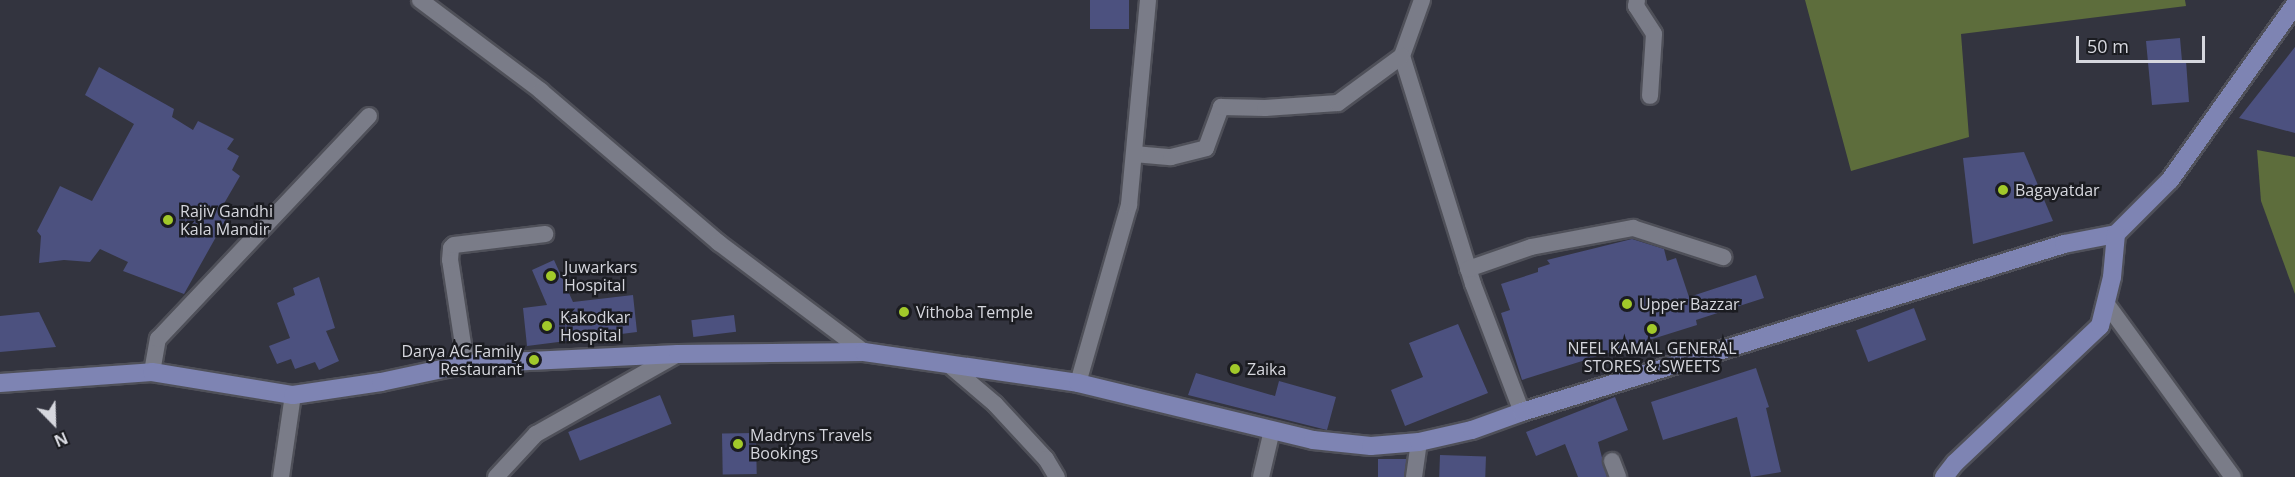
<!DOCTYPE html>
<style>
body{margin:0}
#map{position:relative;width:2295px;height:477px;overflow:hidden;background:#33343f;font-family:"Open Sans",sans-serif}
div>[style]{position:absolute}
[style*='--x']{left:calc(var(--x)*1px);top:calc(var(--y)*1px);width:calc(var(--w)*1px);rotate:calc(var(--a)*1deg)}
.forest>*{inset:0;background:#5d6d3c}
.building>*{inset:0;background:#4c517f;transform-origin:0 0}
.roads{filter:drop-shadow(2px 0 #4f5059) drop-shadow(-2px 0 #4f5059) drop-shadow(0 2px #4f5059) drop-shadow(0 -2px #4f5059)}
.minor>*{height:16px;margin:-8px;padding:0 8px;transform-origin:8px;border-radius:8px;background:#7a7c88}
.major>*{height:18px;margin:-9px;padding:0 9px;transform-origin:9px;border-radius:9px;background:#7e84b3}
.dots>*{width:16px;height:16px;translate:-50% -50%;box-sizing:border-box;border:3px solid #1b1c21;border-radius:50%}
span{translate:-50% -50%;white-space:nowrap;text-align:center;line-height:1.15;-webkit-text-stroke:5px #1b1c21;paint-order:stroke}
.poi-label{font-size:16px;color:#d6d7de}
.left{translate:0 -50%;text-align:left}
.right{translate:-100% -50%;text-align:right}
.north{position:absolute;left:24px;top:393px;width:60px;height:60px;-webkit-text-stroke:4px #1b1c21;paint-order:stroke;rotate:157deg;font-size:16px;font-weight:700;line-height:24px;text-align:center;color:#d6d7de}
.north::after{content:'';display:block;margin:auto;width:21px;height:27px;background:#d6d7de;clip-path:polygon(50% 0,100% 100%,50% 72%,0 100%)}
.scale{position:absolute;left:2076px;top:36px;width:129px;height:27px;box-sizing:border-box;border:3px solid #d6d7de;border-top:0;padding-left:8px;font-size:18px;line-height:21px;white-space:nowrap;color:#d6d7de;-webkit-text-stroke:4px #1b1c21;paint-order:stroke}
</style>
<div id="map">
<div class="forest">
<div style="clip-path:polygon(1805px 0,2185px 0,2186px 6px,1961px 34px,1969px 137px,1851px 171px)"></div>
<div style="clip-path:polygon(2257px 150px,2295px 157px,2295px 294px,2261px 201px)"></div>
</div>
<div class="building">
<div style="left:1090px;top:0;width:39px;height:29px"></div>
<div style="clip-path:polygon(2180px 38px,2182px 61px,2186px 61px,2189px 102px,2152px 105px,2146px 41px)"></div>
<div style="clip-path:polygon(2295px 47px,2295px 133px,2239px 118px)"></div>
<div style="clip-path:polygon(99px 67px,174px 109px,172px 117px,193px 130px,198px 121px,234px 139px,227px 149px,239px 156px,232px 170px,240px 176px,222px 207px,230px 212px,184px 294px,123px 271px,128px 262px,100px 249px,90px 262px,64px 260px,39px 263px,41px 236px,37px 231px,60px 186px,92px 201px,134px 124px,85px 95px)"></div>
<div style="clip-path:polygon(2024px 152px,2053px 221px,1973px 244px,1963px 158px)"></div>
<div style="clip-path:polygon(1632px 239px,1664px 249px,1667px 261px,1676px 258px,1689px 297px,1756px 275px,1764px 298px,1696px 320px,1697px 325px,1522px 380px,1501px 313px,1510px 310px,1501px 284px,1538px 272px,1538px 268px,1550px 264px,1547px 260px)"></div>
<div style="clip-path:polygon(554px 260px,573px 302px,633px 295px,637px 332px,527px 346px,523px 308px,547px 305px,532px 270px)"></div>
<div style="clip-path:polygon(319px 277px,335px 328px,326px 331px,339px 361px,319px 370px,315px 362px,295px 369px,291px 359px,277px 364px,269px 346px,290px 338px,277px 303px,295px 295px,293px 288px)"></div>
<div style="left:1914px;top:308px;width:34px;height:62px;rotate:69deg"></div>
<div style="clip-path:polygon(39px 312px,56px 347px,0 352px,0 316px)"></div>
<div style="left:734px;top:315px;width:17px;height:43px;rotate:83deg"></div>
<div style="clip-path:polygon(1458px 324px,1488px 393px,1405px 426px,1391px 390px,1423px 377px,1409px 343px)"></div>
<div style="clip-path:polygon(1756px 368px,1769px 407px,1766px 408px,1781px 472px,1751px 477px,1737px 417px,1663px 440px,1651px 402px)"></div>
<div style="clip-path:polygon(1196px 373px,1275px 396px,1279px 381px,1336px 397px,1327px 430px,1188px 395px)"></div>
<div style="left:660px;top:395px;width:31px;height:99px;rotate:68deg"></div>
<div style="clip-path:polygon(1615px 397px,1628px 430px,1598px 442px,1607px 477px,1578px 477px,1565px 444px,1536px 456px,1526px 432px)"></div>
<div style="left:756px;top:433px;width:41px;height:34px;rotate:89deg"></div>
<div style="left:1440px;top:455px;width:46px;height:22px;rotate:2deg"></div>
<div style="left:1378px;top:459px;width:28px;height:18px"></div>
</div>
<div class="roads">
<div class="minor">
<div style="--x:420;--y:0;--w:151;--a:36.9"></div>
<div style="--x:541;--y:91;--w:234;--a:40.5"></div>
<div style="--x:719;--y:243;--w:181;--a:36.9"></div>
<div style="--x:1422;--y:0;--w:59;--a:109.7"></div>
<div style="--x:1402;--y:56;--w:239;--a:72.7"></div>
<div style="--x:1473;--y:284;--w:137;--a:69.1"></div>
<div style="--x:1637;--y:0;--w:6;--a:99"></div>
<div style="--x:1636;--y:6;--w:33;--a:57"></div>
<div style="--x:1654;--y:34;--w:62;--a:93.7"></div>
<div style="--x:1134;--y:154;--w:37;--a:5"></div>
<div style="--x:1171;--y:157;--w:36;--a:-14"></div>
<div style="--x:1206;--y:148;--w:44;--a:-69.9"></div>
<div style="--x:1221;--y:107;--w:44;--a:1.3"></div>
<div style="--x:1265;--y:108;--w:73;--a:-3.9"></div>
<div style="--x:1338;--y:103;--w:79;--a:-36.3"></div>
<div style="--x:1468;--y:269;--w:67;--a:-19.2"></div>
<div style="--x:1531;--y:247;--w:104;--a:-10.6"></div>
<div style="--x:1633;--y:228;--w:95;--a:17.9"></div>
<div style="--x:2106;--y:303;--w:215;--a:53.9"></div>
<div style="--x:466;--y:364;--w:105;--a:-98.7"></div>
<div style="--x:450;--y:260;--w:12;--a:-85"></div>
<div style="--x:451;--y:248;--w:4;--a:-45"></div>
<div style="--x:454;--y:245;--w:92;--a:-6.9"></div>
<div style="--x:948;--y:364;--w:62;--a:40.4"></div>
<div style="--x:995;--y:404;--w:75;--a:47.2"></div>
<div style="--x:1046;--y:459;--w:21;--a:59"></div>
<div style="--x:152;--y:372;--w:34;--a:-80"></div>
<div style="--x:158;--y:339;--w:307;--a:-46.6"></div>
<div style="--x:1078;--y:383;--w:185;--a:-74"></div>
<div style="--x:1129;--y:205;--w:206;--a:-84.7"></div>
<div style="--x:1612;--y:461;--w:17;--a:69"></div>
<div style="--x:281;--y:477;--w:83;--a:-81.7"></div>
<div style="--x:496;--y:477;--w:59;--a:-47.1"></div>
<div style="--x:536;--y:434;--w:163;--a:-29.4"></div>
<div style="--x:1261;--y:477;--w:48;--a:-76.8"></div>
<div style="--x:1414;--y:477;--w:35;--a:-82"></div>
</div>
<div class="major">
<div style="--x:0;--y:383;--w:152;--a:-4.1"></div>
<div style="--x:152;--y:372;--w:143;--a:9.3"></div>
<div style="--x:293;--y:395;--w:89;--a:-8.4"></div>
<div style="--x:381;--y:382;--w:87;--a:-12"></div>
<div style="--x:466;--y:364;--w:212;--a:-2.7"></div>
<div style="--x:678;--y:354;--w:186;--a:-0.6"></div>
<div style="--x:864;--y:352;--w:216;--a:8.2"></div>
<div style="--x:1078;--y:383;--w:242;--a:13.6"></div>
<div style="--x:1313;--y:440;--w:58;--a:5.9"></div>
<div style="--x:1371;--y:446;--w:48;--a:-4.8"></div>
<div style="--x:1419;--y:442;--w:54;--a:-12.8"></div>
<div style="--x:1472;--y:430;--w:53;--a:-19.8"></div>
<div style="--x:1522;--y:412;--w:567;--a:-17.22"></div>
<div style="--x:2064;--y:244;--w:53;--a:-10.9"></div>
<div style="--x:2116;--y:234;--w:76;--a:-45"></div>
<div style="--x:2170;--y:180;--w:215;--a:-54.5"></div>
<div style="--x:1944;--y:477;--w:18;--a:-52"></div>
<div style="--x:1955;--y:463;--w:199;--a:-43.4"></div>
<div style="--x:2100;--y:326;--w:50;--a:-76.2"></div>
<div style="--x:2112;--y:277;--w:43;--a:-84.7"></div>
</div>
</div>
<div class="dots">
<div style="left:2003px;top:190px;background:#a1c92a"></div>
<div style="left:168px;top:220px;background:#a1c92a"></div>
<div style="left:551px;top:276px;background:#a1c92a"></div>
<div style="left:1627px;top:304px;background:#a1c92a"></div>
<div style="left:904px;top:312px;background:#a1c92a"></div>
<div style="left:547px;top:326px;background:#a1c92a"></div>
<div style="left:1652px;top:329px;background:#a1c92a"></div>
<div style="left:534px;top:360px;background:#a1c92a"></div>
<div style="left:1235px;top:369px;background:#a1c92a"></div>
<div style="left:738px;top:444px;background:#a1c92a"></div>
</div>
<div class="poi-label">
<span class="left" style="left:2015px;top:190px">Bagayatdar</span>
<span class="left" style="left:180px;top:220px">Rajiv Gandhi<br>Kala Mandir</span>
<span class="left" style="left:564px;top:276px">Juwarkars<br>Hospital</span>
<span class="left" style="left:1639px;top:304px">Upper Bazzar</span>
<span class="left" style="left:916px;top:312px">Vithoba Temple</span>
<span class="left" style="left:560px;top:326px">Kakodkar<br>Hospital</span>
<span style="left:1652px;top:357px">NEEL KAMAL GENERAL<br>STORES &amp; SWEETS</span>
<span class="right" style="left:522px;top:360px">Darya AC Family<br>Restaurant</span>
<span class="left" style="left:1247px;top:369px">Zaika</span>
<span class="left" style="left:750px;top:444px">Madryns Travels<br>Bookings</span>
</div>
<div class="north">N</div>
<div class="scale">50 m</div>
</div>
